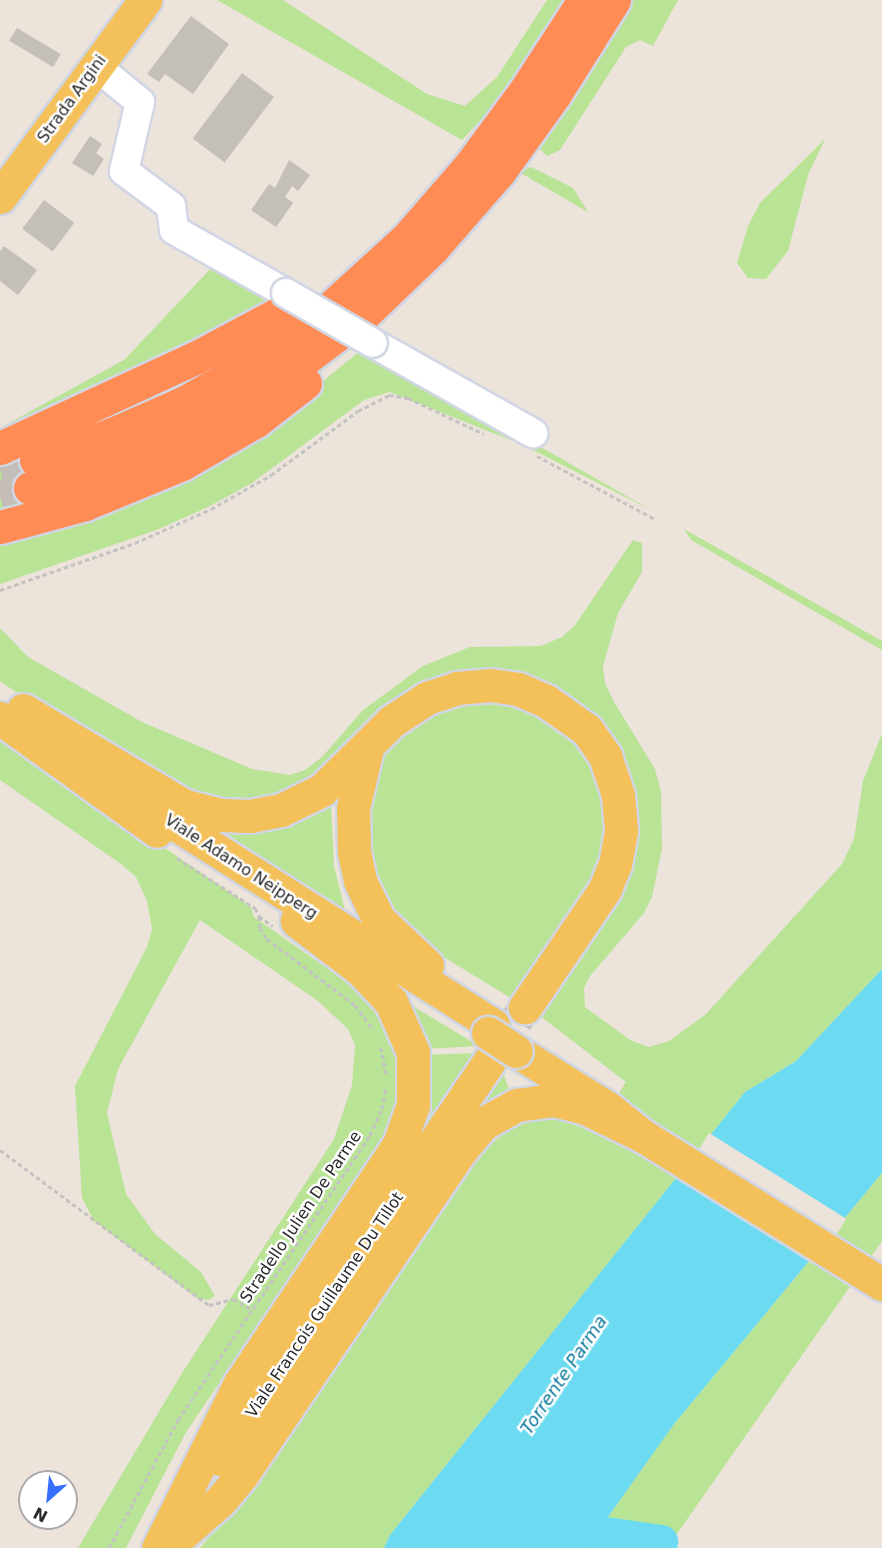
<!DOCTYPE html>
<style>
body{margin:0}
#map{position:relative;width:882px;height:1548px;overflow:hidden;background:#ece3db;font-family:"DejaVu Sans",sans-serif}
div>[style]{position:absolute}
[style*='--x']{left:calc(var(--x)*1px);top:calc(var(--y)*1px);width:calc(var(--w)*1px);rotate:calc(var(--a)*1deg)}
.green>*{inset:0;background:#b9e496}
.water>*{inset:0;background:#6cdbf1}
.pier>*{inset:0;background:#ece3db;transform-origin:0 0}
.river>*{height:33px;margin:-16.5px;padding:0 16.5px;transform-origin:16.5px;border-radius:16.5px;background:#6cdbf1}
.building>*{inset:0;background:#c4bfb7;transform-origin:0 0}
.major-tunnel>*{height:33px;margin-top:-16.5px;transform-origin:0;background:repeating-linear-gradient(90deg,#c5beb8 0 33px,transparent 0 49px)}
.highway-tunnel>*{height:33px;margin-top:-16.5px;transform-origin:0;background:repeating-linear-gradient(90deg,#c5beb8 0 33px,transparent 0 49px)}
.path>*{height:3px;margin-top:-1.5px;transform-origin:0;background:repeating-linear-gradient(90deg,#c3c3c3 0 4.5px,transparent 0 7.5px)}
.roads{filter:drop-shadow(2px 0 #d1d6e3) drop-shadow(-2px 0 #d1d6e3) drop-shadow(0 2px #d1d6e3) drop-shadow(0 -2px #d1d6e3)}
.minor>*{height:28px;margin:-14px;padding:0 14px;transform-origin:14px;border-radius:14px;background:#fff}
.major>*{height:33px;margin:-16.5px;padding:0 16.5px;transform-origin:16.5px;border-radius:16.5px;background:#f4c059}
.highway>*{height:33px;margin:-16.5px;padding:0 16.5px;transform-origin:16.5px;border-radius:16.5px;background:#ff8c54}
.bridges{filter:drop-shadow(2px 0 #d1d6e3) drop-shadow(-2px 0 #d1d6e3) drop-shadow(0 2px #d1d6e3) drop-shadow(0 -2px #d1d6e3)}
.minor-bridge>*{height:28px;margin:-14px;padding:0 14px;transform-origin:14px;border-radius:14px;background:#fff}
.major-bridge>*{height:33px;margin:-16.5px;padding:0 16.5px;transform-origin:16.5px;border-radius:16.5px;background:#f4c059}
span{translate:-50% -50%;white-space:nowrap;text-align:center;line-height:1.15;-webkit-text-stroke:5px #fff;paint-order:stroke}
.street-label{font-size:16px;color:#2a2a2a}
.water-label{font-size:18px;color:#0a7a9e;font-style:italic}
.north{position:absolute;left:18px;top:1470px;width:60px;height:60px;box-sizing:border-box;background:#fff;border:2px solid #aaa;border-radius:50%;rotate:207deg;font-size:16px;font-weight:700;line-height:24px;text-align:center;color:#2a2a2a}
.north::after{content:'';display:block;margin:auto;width:21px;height:27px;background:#3770fe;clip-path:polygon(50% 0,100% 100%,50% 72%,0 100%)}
</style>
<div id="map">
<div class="green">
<div style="clip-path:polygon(217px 0,283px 0,427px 94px,465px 106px,497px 77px,547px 0,567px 0,504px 95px,462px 140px)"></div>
<div style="clip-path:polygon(631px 0,678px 0,653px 46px,640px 40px,626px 47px,560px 150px,547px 156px,538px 147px,539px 141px)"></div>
<div style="clip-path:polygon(825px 139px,808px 175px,788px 251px,766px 279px,748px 278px,737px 263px,748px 226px,760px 203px)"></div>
<div style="clip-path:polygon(531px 167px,573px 188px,588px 212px,519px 172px)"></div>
<div style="clip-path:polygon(217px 262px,281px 299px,0 437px,0 428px,124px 360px)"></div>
<div style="clip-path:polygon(266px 335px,197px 377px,85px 426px,27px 506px,0 518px,0 458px)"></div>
<div style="clip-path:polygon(365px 347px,653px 511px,521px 444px,390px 392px,364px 400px,252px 483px,208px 507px,159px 529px,0 584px,0 537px,292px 406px)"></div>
<div style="clip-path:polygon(684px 529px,882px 641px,882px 650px,691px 540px)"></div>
<div style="clip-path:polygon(633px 540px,642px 543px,642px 572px,618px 613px,603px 666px,605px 683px,614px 702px,655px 769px,661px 791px,662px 848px,652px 897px,644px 913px,590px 976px,584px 988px,585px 1007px,630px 1040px,649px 1047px,669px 1041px,705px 1015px,842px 864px,854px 839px,863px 781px,882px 734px,882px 969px,796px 1061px,745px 1092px,390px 1535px,384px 1548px,200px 1548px,266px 1471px,481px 1152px,515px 1125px,540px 1117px,562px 1116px,597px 1128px,626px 1082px,540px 1016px,623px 889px,638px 841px,636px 798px,620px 751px,592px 714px,570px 698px,546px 684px,435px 678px,386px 704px,367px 722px,337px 762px,301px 793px,215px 806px,63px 725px,0 681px,0 628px,28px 657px,142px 722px,252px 769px,290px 775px,305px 770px,322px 757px,363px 710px,423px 666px,470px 647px,541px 646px,562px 637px,575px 625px)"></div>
<div style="clip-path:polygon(477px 699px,523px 706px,568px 732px,590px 759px,603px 795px,605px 835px,593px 878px,511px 998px,432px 950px,391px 912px,363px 853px,364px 791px,386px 746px,426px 714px)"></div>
<div style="clip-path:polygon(0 735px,251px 907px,254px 917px,345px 981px,375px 1010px,398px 1059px,399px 1098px,386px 1134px,185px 1434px,126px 1548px,78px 1548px,182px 1373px,334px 1139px,352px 1085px,355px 1045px,348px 1029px,318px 1001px,200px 920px,118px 1069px,107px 1113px,126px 1194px,155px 1234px,201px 1272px,215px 1296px,208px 1300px,197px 1298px,94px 1221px,82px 1198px,75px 1086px,147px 947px,152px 929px,147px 901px,136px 877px,121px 864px,0 780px)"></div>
<div style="clip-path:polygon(331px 801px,334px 866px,346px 914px,210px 829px)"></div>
<div style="clip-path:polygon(401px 999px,479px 1046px,422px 1049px)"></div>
<div style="clip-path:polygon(476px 1053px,402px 1162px,423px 1055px)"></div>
<div style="clip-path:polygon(502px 1069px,511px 1096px,448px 1151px)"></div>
<div style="clip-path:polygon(882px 1173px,882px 1241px,667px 1548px,586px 1548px,674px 1424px)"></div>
</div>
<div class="water">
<div style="clip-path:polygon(882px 969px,882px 1173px,674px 1424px,586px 1548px,384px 1548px,390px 1535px,745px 1092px,796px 1061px)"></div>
</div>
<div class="pier">
<div style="left:709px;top:1133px;width:162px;height:56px;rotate:32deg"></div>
</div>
<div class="river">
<div style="--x:553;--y:1530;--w:32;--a:0"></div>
<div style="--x:585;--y:1530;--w:77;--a:8.2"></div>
</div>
<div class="building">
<div style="clip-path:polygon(191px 16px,229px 44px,193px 94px,165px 74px,159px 82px,147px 74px)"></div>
<div style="left:17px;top:28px;width:51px;height:15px;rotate:31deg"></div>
<div style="left:242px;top:73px;width:40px;height:82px;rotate:37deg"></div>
<div style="clip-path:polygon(90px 136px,102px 144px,96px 153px,104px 159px,93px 176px,72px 163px)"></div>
<div style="clip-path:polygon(289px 160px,310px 175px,298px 191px,292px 186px,285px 197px,293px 203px,276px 227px,251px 210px,269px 184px,275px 188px)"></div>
<div style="left:44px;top:200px;width:38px;height:36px;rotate:37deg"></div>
<div style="clip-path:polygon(4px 246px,37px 270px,18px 295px,0 281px,0 251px)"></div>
</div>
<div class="major-tunnel">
<div style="--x:489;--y:1061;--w:65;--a:-56.3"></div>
</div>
<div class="highway-tunnel">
<div style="--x:0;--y:469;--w:37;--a:-14"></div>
<div style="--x:0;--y:496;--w:31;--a:-15"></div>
</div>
<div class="path">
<div style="--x:537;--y:456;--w:134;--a:28.1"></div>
<div style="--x:0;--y:590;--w:143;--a:-19.2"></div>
<div style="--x:135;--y:543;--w:83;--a:-24.1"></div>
<div style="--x:211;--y:509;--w:69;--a:-29.5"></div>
<div style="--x:271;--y:475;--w:108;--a:-36.3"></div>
<div style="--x:358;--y:411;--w:35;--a:-27"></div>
<div style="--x:389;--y:395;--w:19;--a:9"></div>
<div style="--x:408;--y:398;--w:84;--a:25.3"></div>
<div style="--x:177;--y:858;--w:93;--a:32.7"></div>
<div style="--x:255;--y:908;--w:9;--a:63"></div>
<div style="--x:259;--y:916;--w:17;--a:36"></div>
<div style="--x:259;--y:916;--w:12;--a:85"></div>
<div style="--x:260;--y:928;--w:13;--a:58"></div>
<div style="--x:267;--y:939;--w:110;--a:36.9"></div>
<div style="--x:355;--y:1005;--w:31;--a:53"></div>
<div style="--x:381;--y:1047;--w:29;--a:80"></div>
<div style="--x:0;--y:1150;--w:260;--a:36.6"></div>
<div style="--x:209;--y:1305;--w:25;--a:-14"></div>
<div style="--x:233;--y:1299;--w:23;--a:29"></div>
<div style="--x:109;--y:1548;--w:145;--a:-61.7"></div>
<div style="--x:178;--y:1420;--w:344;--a:-56"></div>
<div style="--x:370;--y:1135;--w:29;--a:-65"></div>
<div style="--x:382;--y:1109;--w:23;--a:-80"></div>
</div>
<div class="roads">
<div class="minor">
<div style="--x:96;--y:66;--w:57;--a:39.3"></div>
<div style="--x:140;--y:102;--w:71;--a:103.1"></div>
<div style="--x:124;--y:171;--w:59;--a:36.7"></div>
<div style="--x:171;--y:206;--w:24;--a:83"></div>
<div style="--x:174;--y:230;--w:129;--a:29.4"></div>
<div style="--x:373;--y:343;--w:184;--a:29.4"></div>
</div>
<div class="major">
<div style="--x:0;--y:197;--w:245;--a:-53.6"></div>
<div style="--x:23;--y:710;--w:188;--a:30.7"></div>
<div style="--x:185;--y:806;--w:37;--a:14"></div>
<div style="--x:221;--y:815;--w:29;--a:2"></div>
<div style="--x:250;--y:816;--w:32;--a:-11"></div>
<div style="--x:281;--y:810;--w:46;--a:-26"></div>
<div style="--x:322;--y:790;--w:98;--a:-44.6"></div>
<div style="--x:392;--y:721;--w:42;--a:-33.3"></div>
<div style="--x:427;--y:698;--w:32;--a:-18"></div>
<div style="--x:457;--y:688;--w:33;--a:-5"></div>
<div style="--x:490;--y:685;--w:28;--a:8"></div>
<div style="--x:518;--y:689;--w:30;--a:23"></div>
<div style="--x:546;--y:701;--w:50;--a:35.3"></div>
<div style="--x:587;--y:730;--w:32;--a:55"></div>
<div style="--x:605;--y:756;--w:41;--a:71.6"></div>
<div style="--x:618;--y:795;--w:36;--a:85"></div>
<div style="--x:621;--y:831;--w:34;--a:100"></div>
<div style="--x:615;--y:864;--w:27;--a:112"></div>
<div style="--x:605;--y:889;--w:143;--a:124.1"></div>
<div style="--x:0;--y:718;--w:193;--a:35.7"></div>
<div style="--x:367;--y:748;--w:62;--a:103.1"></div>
<div style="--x:353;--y:808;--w:44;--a:88.7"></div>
<div style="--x:354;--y:852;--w:30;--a:78"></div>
<div style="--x:360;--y:881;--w:43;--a:64"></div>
<div style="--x:379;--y:920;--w:66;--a:43.2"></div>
<div style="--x:142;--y:803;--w:415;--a:32.3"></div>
<div style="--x:516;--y:1051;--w:110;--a:31.9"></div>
<div style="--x:609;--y:1109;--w:43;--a:38.5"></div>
<div style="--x:643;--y:1136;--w:281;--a:31.8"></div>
<div style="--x:220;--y:1459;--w:480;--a:-55.9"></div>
<div style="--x:158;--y:1548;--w:182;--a:-63.6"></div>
<div style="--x:239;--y:1385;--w:289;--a:-56.4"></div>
<div style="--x:399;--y:1144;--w:41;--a:-70.3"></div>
<div style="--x:413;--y:1105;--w:53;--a:-90"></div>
<div style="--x:413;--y:1052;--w:55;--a:-113.7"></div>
<div style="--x:391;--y:1002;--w:44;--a:-133.2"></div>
<div style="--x:361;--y:970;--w:81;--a:-142.6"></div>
<div style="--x:166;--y:1548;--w:73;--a:-41.1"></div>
<div style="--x:221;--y:1500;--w:31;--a:-50"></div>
<div style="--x:241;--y:1476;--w:393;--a:-56"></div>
<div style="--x:461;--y:1150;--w:35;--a:-50"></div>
<div style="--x:484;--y:1123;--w:38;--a:-29"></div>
<div style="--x:517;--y:1105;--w:37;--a:-8"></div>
<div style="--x:554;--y:1100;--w:30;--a:14"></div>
<div style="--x:583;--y:1107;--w:67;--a:25.8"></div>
</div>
<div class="highway">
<div style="--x:329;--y:309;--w:104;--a:-42.3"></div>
<div style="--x:406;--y:239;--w:94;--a:-48.9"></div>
<div style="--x:468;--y:168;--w:96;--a:-53.5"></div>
<div style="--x:525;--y:91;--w:108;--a:-57"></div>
<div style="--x:0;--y:448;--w:215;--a:-24.8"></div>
<div style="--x:195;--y:358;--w:111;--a:-28"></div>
<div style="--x:36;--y:460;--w:80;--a:-18.9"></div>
<div style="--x:112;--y:434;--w:77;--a:-23.6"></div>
<div style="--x:183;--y:403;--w:79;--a:-29.5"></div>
<div style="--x:252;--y:364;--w:78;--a:-35.1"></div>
<div style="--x:30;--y:488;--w:105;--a:-18.3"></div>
<div style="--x:130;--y:455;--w:94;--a:-24.6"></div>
<div style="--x:215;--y:416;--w:78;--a:-30.8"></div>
<div style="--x:282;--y:376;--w:99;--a:-36.8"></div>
<div style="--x:361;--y:317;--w:100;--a:-43.8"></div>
<div style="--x:433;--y:248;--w:101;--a:-49"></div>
<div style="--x:499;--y:172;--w:96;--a:-54.3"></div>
<div style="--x:555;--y:94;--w:111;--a:-57.9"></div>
<div style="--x:0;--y:527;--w:88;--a:-15.1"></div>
<div style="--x:85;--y:504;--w:105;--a:-22.4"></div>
<div style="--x:182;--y:464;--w:86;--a:-30.2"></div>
<div style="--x:256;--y:421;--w:62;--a:-37.8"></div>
</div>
</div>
<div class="bridges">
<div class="minor-bridge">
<div style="--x:286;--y:293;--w:100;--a:29.9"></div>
</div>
<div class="major-bridge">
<div style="--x:488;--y:1033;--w:33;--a:33"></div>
</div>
</div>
<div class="street-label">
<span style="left:72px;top:99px;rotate:-54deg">Strada Argini</span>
<span style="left:241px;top:867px;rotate:33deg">Viale Adamo Neipperg</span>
<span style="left:301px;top:1217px;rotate:-56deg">Stradello Julien De Parme</span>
<span style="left:325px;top:1305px;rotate:-56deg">Viale Francois Guillaume Du Tillot</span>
</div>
<div class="water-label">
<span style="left:564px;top:1375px;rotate:-56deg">Torrente Parma</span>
</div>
<div class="north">N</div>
</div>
